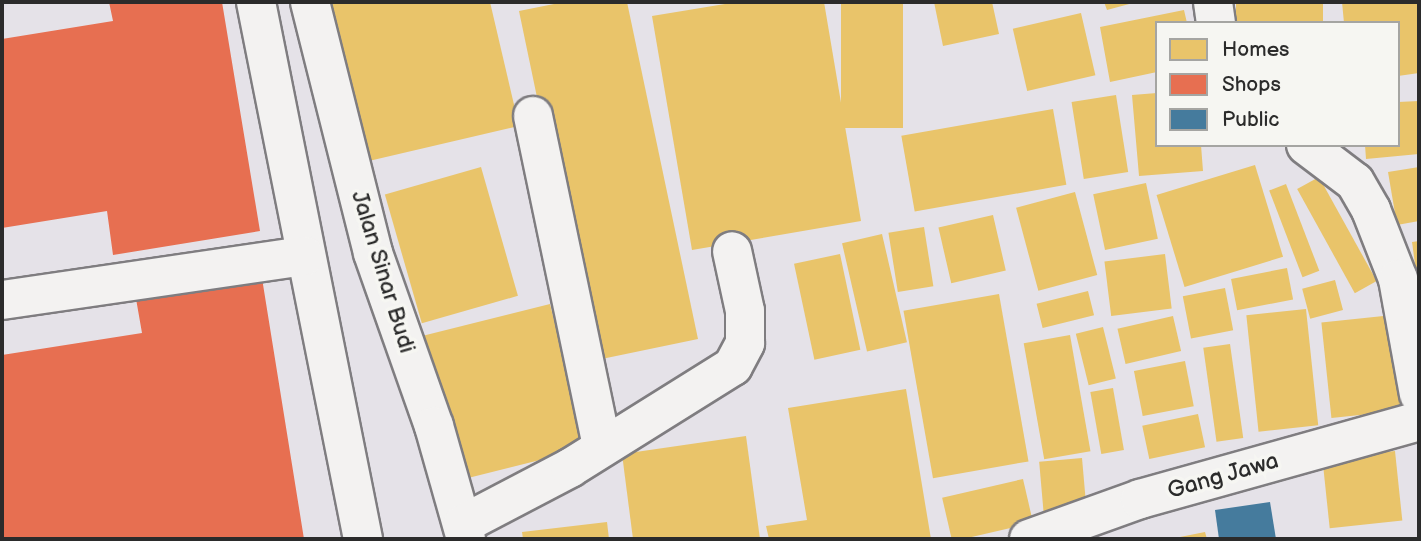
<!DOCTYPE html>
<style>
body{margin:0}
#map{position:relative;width:1421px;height:541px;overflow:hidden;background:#e5e2e8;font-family:"Balsamiq Sans",sans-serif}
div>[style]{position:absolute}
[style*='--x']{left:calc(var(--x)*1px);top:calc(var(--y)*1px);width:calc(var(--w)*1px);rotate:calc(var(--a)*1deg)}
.homes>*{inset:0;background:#e9c46a;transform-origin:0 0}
.shops>*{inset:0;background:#e76f51}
.public>*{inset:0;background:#457b9d}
.roads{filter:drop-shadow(2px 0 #7f7d80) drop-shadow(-2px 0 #7f7d80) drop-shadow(0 2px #7f7d80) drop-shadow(0 -2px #7f7d80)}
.minor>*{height:38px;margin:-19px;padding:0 19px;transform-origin:19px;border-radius:19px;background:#f3f2f1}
span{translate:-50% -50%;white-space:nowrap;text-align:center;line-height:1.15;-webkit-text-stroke:7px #f6f6f2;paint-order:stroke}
.street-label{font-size:23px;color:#2b2b2b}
.frame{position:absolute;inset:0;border:4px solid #2b2b2b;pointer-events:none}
.legend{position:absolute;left:1155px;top:21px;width:245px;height:126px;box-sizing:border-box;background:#f6f6f2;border:2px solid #a5a5a2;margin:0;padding:9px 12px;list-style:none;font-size:21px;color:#2b2b2b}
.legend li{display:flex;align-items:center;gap:14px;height:35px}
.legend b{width:35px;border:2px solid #a5a5a2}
</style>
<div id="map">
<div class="homes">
<div style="clip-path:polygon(317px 2px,490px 2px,519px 126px,356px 164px)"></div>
<div style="clip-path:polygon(564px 2px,627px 2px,698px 339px,592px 361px,519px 11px)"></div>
<div style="clip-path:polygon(737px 2px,824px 2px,861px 221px,692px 250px,652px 16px)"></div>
<div style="left:841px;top:2px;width:62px;height:126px"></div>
<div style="clip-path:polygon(934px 2px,992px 2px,999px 34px,943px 46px)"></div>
<div style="clip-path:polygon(1104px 2px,1133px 2px,1133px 3px,1107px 10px)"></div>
<div style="left:1236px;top:2px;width:87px;height:21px"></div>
<div style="clip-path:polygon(1342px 2px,1419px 2px,1419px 73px,1398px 76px,1398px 23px,1344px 23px)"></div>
<div style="clip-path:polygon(1184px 10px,1187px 23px,1157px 23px,1157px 72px,1110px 82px,1100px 27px)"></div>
<div style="left:1081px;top:13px;width:64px;height:70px;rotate:77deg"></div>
<div style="clip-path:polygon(1157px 93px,1157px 145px,1201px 145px,1203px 171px,1139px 176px,1132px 95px)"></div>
<div style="left:1116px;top:95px;width:78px;height:45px;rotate:81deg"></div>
<div style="clip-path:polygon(1419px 101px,1419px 154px,1366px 159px,1365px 145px,1398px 145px,1398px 102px)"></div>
<div style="left:1053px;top:109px;width:77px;height:154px;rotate:80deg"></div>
<div style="left:1255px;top:165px;width:96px;height:103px;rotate:73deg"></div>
<div style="left:481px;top:167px;width:134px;height:100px;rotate:74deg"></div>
<div style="clip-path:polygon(1419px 167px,1419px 221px,1397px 225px,1388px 172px)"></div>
<div style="left:1319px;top:177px;width:119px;height:25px;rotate:61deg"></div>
<div style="left:1146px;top:183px;width:57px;height:54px;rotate:78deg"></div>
<div style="left:1286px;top:184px;width:93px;height:18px;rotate:69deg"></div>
<div style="left:1075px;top:192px;width:86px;height:61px;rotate:75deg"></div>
<div style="left:993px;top:215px;width:57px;height:56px;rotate:77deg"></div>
<div style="left:924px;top:227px;width:60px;height:36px;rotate:81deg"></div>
<div style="left:882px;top:234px;width:111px;height:41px;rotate:77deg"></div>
<div style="clip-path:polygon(1419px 241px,1419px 286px,1418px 286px,1412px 242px)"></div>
<div style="left:840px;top:254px;width:98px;height:47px;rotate:78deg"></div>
<div style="left:1165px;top:254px;width:55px;height:61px;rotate:83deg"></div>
<div style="left:1287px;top:268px;width:32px;height:57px;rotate:79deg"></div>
<div style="left:1335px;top:280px;width:31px;height:34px;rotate:75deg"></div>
<div style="left:1225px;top:288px;width:43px;height:43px;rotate:79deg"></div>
<div style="left:1088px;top:291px;width:25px;height:53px;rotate:76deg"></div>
<div style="left:999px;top:294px;width:170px;height:97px;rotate:80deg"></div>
<div style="left:550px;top:304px;width:149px;height:137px;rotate:76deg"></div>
<div style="left:1306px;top:309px;width:117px;height:60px;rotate:84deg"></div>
<div style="left:1393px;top:315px;width:96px;height:72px;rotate:84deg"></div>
<div style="left:1173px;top:316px;width:36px;height:57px;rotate:77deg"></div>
<div style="left:1103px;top:327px;width:53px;height:28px;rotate:76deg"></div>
<div style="left:1070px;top:335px;width:118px;height:47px;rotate:80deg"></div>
<div style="left:1230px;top:344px;width:95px;height:27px;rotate:82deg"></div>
<div style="left:1185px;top:361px;width:46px;height:52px;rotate:79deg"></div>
<div style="left:1113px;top:388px;width:63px;height:23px;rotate:80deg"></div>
<div style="clip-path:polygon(906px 389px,931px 539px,769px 539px,766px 526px,807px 520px,788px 408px)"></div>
<div style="left:1198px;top:414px;width:34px;height:57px;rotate:78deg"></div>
<div style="clip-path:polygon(746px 436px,760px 539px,633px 539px,622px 454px)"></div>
<div style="left:1395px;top:451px;width:70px;height:73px;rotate:84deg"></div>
<div style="left:1082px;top:458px;width:53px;height:43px;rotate:85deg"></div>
<div style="left:1023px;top:479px;width:45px;height:83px;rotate:77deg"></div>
<div style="clip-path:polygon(607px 522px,609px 539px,523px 539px,522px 532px)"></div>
<div style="clip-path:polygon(1205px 532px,1207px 539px,1175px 539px,1175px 538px)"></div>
</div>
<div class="shops">
<div style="clip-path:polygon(109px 2px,222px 2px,260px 231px,113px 255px,107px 211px,2px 228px,2px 39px,113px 21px)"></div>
<div style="clip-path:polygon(261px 272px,304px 539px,2px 539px,2px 355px,142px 333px,135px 293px)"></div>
</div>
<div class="public">
<div style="clip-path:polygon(1270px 502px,1276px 539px,1219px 539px,1215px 510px)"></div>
</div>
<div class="roads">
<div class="minor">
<div style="--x:256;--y:2;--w:548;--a:78.73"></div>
<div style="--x:310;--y:2;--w:259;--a:75.9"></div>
<div style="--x:373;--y:253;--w:183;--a:70.6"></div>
<div style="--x:434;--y:426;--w:117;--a:74.2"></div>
<div style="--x:1213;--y:2;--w:21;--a:82"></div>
<div style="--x:533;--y:116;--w:338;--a:78.2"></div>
<div style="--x:1306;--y:145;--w:61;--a:37.1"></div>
<div style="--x:1355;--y:182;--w:32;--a:60"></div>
<div style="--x:1371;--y:210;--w:74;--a:68.6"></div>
<div style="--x:1398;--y:279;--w:117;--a:79.7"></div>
<div style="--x:2;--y:300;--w:306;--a:-8.3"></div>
<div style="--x:463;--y:524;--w:121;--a:-27.6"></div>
<div style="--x:570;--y:468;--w:192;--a:-32"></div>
<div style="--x:733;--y:366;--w:26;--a:-62"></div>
<div style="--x:745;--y:343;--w:32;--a:-90"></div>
<div style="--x:745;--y:311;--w:61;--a:-102.2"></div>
<div style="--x:1029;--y:539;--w:118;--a:-19.8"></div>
<div style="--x:1140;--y:499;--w:290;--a:-15.6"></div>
</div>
</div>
<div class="street-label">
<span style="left:383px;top:272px;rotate:73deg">Jalan Sinar Budi</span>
<span style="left:1223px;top:476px;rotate:-16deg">Gang Jawa</span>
</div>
<div class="frame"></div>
<ul class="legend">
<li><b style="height:19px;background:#e9c46a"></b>Homes</li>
<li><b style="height:19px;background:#e76f51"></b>Shops</li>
<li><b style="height:19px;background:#457b9d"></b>Public</li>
</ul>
</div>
